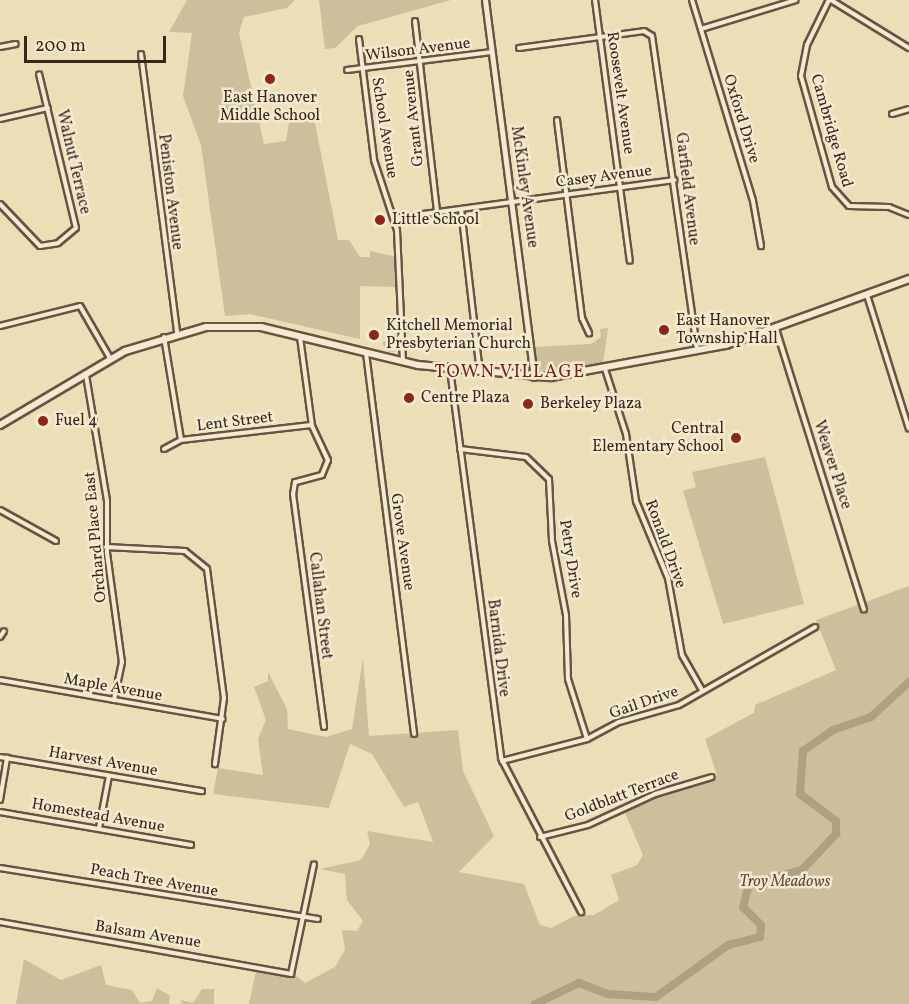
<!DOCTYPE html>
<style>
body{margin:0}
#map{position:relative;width:909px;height:1004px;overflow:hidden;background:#ecdeb6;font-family:Vollkorn,serif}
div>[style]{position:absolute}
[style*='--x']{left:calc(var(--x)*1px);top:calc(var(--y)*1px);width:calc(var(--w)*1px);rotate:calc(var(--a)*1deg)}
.green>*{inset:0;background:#cebf9c}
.round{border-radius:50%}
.river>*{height:8px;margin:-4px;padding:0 4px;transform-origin:4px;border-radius:4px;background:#b09f81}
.roads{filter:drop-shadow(2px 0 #675442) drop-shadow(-2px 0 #675442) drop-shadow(0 2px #675442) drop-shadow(0 -2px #675442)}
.minor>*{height:4px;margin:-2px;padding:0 2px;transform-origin:2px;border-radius:2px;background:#f3ead0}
.tertiary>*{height:5px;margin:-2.5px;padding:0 2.5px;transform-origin:2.5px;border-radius:2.5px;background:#f3ead0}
.secondary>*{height:6px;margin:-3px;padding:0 3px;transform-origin:3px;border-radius:3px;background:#f3ead0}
.dots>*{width:16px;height:16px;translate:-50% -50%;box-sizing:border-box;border:3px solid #f3ead0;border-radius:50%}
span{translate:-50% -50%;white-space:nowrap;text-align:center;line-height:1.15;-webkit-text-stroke:5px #f3ead0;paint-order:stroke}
.street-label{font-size:16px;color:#3b261b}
.poi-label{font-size:16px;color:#3b261b}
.left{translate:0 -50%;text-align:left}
.right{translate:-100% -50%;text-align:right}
.park-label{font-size:16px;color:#604c3b;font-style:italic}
.neighbourhood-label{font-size:18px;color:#7a1f14;letter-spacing:1.5px}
.scale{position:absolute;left:24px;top:36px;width:142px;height:27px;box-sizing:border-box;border:3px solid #3b261b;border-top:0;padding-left:8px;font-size:18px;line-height:21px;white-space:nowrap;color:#3b261b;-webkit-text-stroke:4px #f3ead0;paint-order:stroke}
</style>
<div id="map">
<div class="green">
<div style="clip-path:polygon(187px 0,295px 0,287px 8px,244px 17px,239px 33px,264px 144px,286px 141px,290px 115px,313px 113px,338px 240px,349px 240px,360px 257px,370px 257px,370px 251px,397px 257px,396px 287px,360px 286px,360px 339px,250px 314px,225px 316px,201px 145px,183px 96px,192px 33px,169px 32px)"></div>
<div style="clip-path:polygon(319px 0,451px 0,358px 26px,335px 48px,325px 49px)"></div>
<div style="clip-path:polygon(608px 328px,603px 363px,538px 371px,535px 347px,591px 344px,601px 337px,600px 329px)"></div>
<div class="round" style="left:383px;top:334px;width:18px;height:18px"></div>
<div style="clip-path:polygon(765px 457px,804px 604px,723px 624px,683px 491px,696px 487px,692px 472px)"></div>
<div style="clip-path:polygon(909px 586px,909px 1004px,249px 1004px,257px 966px,291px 972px,305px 983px,335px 967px,345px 950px,342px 930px,357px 931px,363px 921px,347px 900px,345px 874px,320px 869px,361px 860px,370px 844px,367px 831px,433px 842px,418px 802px,404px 807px,372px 754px,350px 744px,329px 808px,213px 794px,218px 768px,263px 775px,258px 739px,266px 720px,254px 687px,268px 681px,268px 672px,287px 709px,288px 729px,326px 737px,352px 729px,363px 658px,369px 736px,458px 730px,463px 771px,494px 836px,459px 872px,524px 884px,540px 925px,551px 928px,574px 916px,594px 915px,619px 900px,611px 875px,637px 865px,643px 855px,623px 808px,717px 775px,705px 739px,754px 713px,755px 705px,836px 670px,816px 620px)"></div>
<div style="clip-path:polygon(24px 959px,61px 980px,101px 965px,106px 985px,132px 990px,140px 1003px,152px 1001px,157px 988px,170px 996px,169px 1004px,16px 1004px)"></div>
<div style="clip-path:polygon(202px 989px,214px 989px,214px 1004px,182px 1004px,181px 1000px,193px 1003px)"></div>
</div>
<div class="river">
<div style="--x:535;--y:1004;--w:49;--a:-25.5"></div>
<div style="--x:579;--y:983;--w:30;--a:21"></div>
<div style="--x:607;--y:994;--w:49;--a:3.5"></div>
<div style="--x:656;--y:997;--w:89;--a:-35.8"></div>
<div style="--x:728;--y:945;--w:33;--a:-14"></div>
<div style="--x:760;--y:937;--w:12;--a:-85"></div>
<div style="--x:761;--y:925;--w:25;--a:-135"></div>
<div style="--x:743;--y:907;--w:24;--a:-75"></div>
<div style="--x:749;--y:884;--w:55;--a:-14.8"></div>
<div style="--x:802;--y:870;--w:50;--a:-46.6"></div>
<div style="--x:836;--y:834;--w:13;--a:-90"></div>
<div style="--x:836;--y:821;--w:45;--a:-143.1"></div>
<div style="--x:800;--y:794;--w:43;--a:-86"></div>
<div style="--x:803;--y:751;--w:37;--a:-35"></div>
<div style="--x:833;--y:730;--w:40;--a:-18.9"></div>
<div style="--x:871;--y:717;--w:52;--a:-42.6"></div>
</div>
<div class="roads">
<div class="minor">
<div style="--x:595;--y:0;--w:263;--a:82.4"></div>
<div style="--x:692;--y:0;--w:210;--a:73.1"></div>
<div style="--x:753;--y:201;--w:46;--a:79.9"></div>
<div style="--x:829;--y:0;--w:50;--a:116.1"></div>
<div style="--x:807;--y:45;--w:32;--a:101"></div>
<div style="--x:801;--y:76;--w:115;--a:74.4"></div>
<div style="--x:832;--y:187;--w:25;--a:48"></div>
<div style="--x:849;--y:206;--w:40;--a:1.4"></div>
<div style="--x:889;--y:207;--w:22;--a:22"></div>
<div style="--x:831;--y:0;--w:92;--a:31.6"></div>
<div style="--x:415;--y:21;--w:192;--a:83.4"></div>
<div style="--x:701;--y:29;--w:99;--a:-17"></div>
<div style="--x:359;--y:39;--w:122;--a:82.9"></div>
<div style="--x:374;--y:160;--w:74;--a:71.8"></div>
<div style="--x:397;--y:230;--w:131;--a:87.4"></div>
<div style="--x:0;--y:47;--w:16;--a:-11"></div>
<div style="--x:519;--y:48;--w:126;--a:-7.7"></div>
<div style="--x:644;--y:31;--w:9;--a:32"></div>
<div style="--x:652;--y:36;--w:317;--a:81.8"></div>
<div style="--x:141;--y:54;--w:281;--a:82.6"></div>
<div style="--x:347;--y:70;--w:146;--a:-7.1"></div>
<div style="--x:892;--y:114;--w:18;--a:-16"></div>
<div style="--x:0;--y:119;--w:49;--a:-12.9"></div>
<div style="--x:557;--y:120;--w:200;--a:82.8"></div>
<div style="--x:582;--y:318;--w:17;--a:65"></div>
<div style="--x:0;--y:204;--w:58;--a:46.4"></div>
<div style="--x:40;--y:246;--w:18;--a:-9"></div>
<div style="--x:58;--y:243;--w:23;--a:-40"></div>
<div style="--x:76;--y:228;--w:158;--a:-103.5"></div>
<div style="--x:461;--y:209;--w:164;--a:83.4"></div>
<div style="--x:394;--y:218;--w:283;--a:-7.7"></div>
<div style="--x:867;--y:295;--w:140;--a:72.6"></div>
<div style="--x:0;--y:326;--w:82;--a:-14"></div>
<div style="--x:80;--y:306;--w:60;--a:60"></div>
<div style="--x:776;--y:329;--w:294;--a:72.6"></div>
<div style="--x:164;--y:337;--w:104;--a:80.6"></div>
<div style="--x:300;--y:337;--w:90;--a:82.3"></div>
<div style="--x:312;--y:426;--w:38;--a:65"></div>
<div style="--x:328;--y:460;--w:16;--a:112"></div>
<div style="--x:322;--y:475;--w:28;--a:165"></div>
<div style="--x:295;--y:482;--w:12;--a:99"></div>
<div style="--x:293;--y:494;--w:235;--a:82.4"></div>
<div style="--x:366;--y:353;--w:384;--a:82.8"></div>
<div style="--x:450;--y:369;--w:392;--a:82.5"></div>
<div style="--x:501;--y:758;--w:174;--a:62.5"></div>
<div style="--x:605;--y:369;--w:68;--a:72.1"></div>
<div style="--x:626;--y:434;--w:68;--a:81.5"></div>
<div style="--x:636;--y:501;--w:83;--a:67.4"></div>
<div style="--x:668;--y:578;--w:78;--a:79.7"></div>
<div style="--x:682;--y:655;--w:40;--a:60.3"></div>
<div style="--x:86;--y:375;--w:128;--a:80.5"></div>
<div style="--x:107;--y:501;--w:52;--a:90"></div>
<div style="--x:107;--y:553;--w:110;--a:82.2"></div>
<div style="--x:122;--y:662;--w:39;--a:102"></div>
<div style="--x:164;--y:449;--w:19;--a:-28"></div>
<div style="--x:181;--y:440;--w:131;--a:-6.6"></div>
<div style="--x:460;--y:449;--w:66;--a:6.9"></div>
<div style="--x:526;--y:457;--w:32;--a:44"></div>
<div style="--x:549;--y:479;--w:62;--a:87.2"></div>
<div style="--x:552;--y:541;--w:75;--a:79.3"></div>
<div style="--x:566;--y:615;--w:64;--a:88.2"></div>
<div style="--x:568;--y:679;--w:63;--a:72.4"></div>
<div style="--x:0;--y:510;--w:64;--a:29"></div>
<div style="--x:106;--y:547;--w:79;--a:2.9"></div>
<div style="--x:185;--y:551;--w:28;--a:39"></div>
<div style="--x:207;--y:569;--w:130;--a:82.5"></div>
<div style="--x:224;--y:698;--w:67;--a:97.8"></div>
<div style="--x:0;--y:637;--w:7;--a:-56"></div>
<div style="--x:0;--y:680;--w:226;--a:9.9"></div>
<div style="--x:0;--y:757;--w:205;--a:9.6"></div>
<div style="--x:502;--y:761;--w:88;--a:-14.5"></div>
<div style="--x:587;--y:739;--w:36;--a:-28"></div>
<div style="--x:619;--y:722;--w:62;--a:-15.8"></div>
<div style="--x:679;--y:705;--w:157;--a:-29.8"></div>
<div style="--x:0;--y:800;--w:43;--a:-80.5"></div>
<div style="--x:0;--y:812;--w:194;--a:9.8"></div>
<div style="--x:99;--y:828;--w:53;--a:-79.1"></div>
<div style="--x:540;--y:837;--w:49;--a:-14"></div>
<div style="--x:588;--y:825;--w:74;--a:-24.8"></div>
<div style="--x:655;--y:794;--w:59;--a:-16.6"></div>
<div style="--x:0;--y:868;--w:322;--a:9.1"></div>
<div style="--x:0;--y:922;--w:296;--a:10.1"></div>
<div style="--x:291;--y:974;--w:112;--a:-78.2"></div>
</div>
<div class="tertiary">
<div style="--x:485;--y:0;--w:380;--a:82.6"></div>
</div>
<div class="secondary">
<div style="--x:0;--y:425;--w:145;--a:-30.6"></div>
<div style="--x:125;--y:351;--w:84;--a:-16.5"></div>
<div style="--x:206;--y:327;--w:55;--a:0"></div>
<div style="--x:261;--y:327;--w:162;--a:13.6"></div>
<div style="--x:418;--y:365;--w:134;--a:5.2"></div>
<div style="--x:551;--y:377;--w:178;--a:-10.4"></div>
<div style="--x:726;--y:345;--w:195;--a:-19.8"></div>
</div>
</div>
<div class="dots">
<div style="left:270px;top:79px;background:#8f2418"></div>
<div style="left:380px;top:220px;background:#8f2418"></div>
<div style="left:664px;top:330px;background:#8f2418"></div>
<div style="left:374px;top:335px;background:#8f2418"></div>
<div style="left:409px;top:398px;background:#8f2418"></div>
<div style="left:528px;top:404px;background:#8f2418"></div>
<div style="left:43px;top:421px;background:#8f2418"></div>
<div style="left:736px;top:438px;background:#8f2418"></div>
</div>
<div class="street-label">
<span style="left:418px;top:50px;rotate:-7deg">Wilson Avenue</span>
<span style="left:620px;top:93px;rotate:82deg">Roosevelt Avenue</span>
<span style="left:414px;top:118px;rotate:-96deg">Grant Avenue</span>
<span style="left:741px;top:119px;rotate:73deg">Oxford Drive</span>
<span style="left:384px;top:128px;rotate:81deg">School Avenue</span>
<span style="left:831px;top:131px;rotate:74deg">Cambridge Road</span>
<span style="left:73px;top:162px;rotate:77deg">Walnut Terrace</span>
<span style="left:604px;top:177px;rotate:-7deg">Casey Avenue</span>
<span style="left:524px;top:187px;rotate:82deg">McKinley Avenue</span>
<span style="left:687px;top:189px;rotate:83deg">Garfield Avenue</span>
<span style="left:170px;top:192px;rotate:83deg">Peniston Avenue</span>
<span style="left:235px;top:422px;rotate:-7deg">Lent Street</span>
<span style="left:832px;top:465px;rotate:72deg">Weaver Place</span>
<span style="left:96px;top:537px;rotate:-95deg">Orchard Place East</span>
<span style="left:402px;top:542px;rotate:82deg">Grove Avenue</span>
<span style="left:665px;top:544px;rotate:70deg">Ronald Drive</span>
<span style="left:570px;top:559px;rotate:81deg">Petry Drive</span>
<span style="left:320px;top:606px;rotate:83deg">Callahan Street</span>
<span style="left:498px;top:648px;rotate:83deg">Barnida Drive</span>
<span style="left:113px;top:688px;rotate:10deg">Maple Avenue</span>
<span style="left:644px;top:703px;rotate:-19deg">Gail Drive</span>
<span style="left:103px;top:762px;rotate:10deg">Harvest Avenue</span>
<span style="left:622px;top:796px;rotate:-21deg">Goldblatt Terrace</span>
<span style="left:98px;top:816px;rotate:10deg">Homestead Avenue</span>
<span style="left:154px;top:881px;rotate:10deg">Peach Tree Avenue</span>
<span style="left:148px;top:935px;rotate:9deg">Balsam Avenue</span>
</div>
<div class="poi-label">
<span style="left:270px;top:107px">East Hanover<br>Middle School</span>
<span class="left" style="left:392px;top:220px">Little School</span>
<span class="left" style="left:676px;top:330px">East Hanover<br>Township Hall</span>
<span class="left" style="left:386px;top:335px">Kitchell Memorial<br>Presbyterian Church</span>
<span class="left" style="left:421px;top:398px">Centre Plaza</span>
<span class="left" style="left:540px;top:404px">Berkeley Plaza</span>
<span class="left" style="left:55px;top:421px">Fuel 4</span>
<span class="right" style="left:724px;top:438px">Central<br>Elementary School</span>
</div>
<div class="park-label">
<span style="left:785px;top:882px">Troy Meadows</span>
</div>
<div class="neighbourhood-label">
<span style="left:510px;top:373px">TOWN VILLAGE</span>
</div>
<div class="scale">200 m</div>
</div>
